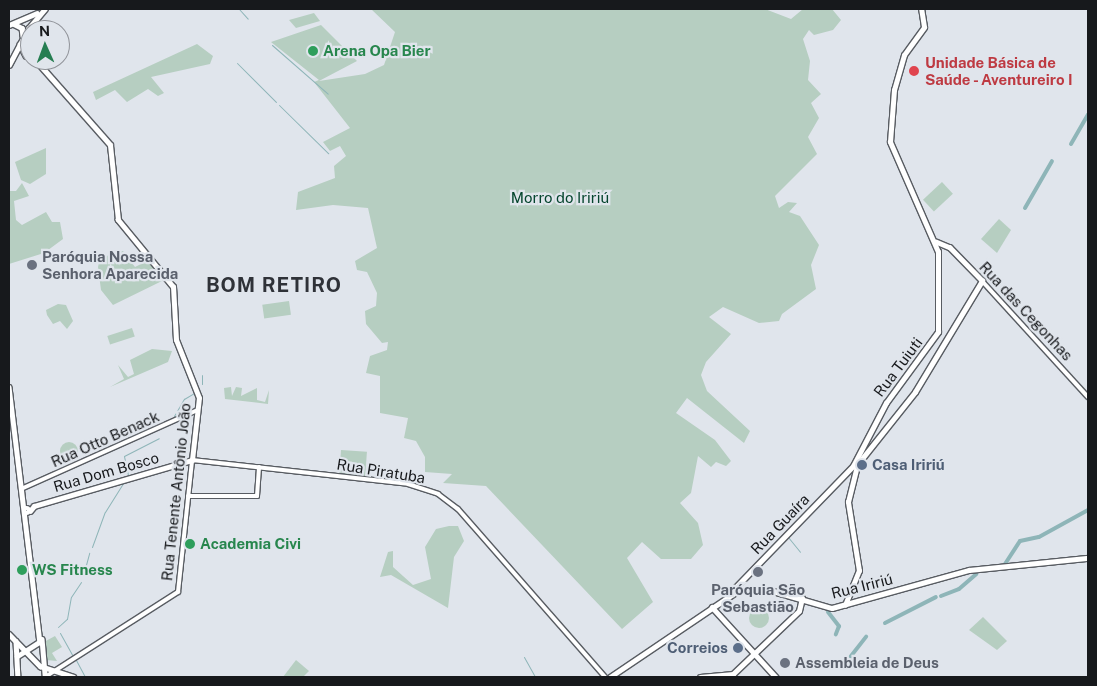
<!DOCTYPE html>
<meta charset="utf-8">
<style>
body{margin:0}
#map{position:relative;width:1097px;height:686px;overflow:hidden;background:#e0e5ec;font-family:"Public Sans",sans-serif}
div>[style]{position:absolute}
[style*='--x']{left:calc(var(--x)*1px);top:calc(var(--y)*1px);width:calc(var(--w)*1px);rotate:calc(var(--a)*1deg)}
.green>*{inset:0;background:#b6cec1;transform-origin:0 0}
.round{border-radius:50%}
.stream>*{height:1px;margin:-0.5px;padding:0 0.5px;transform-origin:0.5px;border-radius:0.5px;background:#8eb5b8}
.river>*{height:4px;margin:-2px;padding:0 2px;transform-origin:2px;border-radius:2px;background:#8eb5b8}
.roads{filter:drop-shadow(1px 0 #585c62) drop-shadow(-1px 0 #585c62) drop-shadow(0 1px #585c62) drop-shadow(0 -1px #585c62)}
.secondary>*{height:4px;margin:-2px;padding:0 2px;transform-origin:2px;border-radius:2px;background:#fff}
.primary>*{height:4.5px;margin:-2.25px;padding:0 2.25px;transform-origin:2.25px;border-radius:2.25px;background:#fff}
.primary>.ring{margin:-2.25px;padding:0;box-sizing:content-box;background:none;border:4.5px solid #fff;border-radius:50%}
.dots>*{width:14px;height:14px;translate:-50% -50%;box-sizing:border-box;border:2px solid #e0e5ec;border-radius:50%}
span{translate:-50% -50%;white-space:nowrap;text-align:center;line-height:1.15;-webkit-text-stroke:4.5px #e0e5ec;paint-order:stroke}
.leisure-label{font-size:15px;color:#27864d;font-weight:700}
.left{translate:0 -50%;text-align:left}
.health-label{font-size:15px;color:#be3a42;font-weight:700}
.park-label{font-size:15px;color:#05452e}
.worship-label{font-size:15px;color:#5b616d;font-weight:700}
.street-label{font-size:15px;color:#17191c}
.service-label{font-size:15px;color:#4e5e75;font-weight:700}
.right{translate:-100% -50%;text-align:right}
.district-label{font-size:20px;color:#2f3238;font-weight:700;letter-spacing:1px}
.frame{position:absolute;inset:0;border:10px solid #17191c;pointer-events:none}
.north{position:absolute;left:20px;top:20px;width:50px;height:50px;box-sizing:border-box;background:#e0e5ec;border:1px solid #909399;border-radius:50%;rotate:358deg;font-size:14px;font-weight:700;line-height:20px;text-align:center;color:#17191c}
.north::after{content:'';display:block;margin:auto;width:18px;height:22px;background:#267e52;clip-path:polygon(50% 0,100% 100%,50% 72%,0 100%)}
</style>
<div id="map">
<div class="green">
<div style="clip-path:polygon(371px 9px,765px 9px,791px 19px,803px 9px,832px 9px,841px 20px,833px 30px,814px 35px,809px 30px,803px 39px,810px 61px,808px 80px,821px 94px,811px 103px,819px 118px,808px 137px,817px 154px,775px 196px,779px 208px,788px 202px,797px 203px,789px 212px,800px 216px,819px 245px,811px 265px,816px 289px,782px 314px,779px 321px,759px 323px,723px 307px,709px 317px,731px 334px,706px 362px,701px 375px,707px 391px,750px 431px,744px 443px,687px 398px,676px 413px,715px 440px,731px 461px,726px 466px,716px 462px,711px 467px,698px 456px,691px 493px,680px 503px,698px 523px,703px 545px,691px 559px,661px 559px,642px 542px,627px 558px,653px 602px,622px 629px,486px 486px,443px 483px,452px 474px,425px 472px,425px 457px,416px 441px,404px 438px,408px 418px,380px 413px,380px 376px,366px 373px,370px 356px,387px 350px,388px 342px,382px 343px,366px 324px,365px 311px,376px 306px,377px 293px,367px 272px,357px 270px,355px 261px,377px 248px,368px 208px,333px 205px,296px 210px,298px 192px,335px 178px,334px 166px,346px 156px,340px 146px,330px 151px,323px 142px,350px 128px,314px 82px,319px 80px,271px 42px,321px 25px,357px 61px,319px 81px,365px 74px,384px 65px,395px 32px)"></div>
<div style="clip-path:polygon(314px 13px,320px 21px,296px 28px,289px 20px)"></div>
<div style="clip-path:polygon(197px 44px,213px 56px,210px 64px,151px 77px,164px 93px,158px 96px,148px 89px,127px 102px,115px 90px,96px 100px,93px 92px)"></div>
<div style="clip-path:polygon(46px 148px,46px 174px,30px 184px,21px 180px,15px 162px)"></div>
<div style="left:942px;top:182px;width:16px;height:26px;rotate:47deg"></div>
<div style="clip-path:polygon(22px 183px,29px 196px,14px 201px,16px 220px,22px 225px,46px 212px,52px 222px,60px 222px,63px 239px,44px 253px,9px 264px,9px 191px,16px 191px)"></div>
<div style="clip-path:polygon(999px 219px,1011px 230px,997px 253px,981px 239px)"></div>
<div style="clip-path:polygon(123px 251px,135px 267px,149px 260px,164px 280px,113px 305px,101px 290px,98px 267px,100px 258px)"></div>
<div style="left:289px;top:301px;width:14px;height:27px;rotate:82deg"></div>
<div style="clip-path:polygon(58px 304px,66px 305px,73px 321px,67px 329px,60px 321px,53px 324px,47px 315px,46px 310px)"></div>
<div style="left:132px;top:328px;width:9px;height:26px;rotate:72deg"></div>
<div style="clip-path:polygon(152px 349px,172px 351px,168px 362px,110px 387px,124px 379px,118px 365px,128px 377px,134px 374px,130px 360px)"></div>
<div style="clip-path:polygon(231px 387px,232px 396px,236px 387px,242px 388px,241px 396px,257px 388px,257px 400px,265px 402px,269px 390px,268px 404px,225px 399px,224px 388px)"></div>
<div class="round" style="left:60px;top:442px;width:18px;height:18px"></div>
<div style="left:341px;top:450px;width:26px;height:25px;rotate:4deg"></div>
<div style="clip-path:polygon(449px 526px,458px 526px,464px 541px,454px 557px,448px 608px,391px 575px,380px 577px,388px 552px,393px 551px,393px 567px,413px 585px,431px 579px,425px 547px,436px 529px)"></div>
<div class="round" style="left:749px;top:608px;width:20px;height:20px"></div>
<div style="clip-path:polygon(983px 617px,1007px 641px,997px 650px,969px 630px)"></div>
<div style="clip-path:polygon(55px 636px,62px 647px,52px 653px,57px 661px,46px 660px,44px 642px)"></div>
<div style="clip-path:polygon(296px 660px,309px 671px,303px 677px,283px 677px)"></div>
</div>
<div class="stream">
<div style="--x:239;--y:9;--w:13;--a:48"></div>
<div style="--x:272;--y:45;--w:74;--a:41.2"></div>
<div style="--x:237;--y:63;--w:55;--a:45"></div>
<div style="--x:279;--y:105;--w:69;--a:44.4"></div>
<div style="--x:202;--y:375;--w:9;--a:90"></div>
<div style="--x:174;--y:416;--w:20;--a:-60"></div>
<div style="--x:184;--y:399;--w:12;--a:-31"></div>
<div style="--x:128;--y:475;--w:19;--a:-102"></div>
<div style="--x:124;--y:456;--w:39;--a:-27"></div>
<div style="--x:788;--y:537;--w:19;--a:51"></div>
<div style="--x:92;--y:547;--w:37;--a:-70"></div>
<div style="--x:105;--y:512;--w:34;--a:-58"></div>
<div style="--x:83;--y:576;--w:24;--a:-75"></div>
<div style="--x:58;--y:627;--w:12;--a:-42"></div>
<div style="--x:67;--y:619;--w:22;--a:-80"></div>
<div style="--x:71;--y:597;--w:18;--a:-56"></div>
<div style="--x:60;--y:633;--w:25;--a:61"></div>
<div style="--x:524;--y:657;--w:23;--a:61"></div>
<div style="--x:76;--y:660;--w:19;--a:62"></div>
</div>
<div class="river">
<div style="--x:1071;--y:144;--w:34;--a:-60"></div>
<div style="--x:1025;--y:208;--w:54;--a:-60.1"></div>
<div style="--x:1005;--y:564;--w:27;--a:-57"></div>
<div style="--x:1020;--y:541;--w:19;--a:-12"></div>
<div style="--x:1039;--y:537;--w:56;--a:-28.9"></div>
<div style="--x:941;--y:596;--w:19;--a:-21"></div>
<div style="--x:959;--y:589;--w:23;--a:-41"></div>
<div style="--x:828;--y:612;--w:18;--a:52"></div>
<div style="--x:839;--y:626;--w:9;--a:111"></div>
<div style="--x:885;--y:623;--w:57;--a:-27"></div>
<div style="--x:836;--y:663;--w:8;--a:14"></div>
<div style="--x:844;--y:665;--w:36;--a:-52"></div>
</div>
<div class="roads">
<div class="secondary">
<div style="--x:982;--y:281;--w:157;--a:47.6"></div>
<div style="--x:21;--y:489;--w:194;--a:-24.1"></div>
<div style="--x:188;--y:496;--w:69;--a:0"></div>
<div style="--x:257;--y:496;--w:29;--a:-86"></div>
<div style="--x:45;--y:677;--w:158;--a:-32.6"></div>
<div style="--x:178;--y:592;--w:133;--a:-83.9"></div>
<div style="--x:192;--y:460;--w:217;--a:6.3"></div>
<div style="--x:408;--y:484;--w:32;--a:18"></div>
<div style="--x:438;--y:494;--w:25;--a:37"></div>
<div style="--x:458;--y:509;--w:223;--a:48.8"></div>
</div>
<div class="primary">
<div style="--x:14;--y:24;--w:9;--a:27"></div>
<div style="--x:22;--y:28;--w:8;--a:83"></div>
<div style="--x:9;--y:25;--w:30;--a:-23"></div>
<div style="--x:20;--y:44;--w:13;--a:63"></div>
<div style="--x:9;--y:65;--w:41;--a:-62.2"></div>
<div style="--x:28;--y:29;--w:26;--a:-50"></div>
<div style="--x:9;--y:387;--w:257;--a:83.1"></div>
<div style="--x:40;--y:642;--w:27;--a:147"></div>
<div class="ring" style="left:24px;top:508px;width:1.5px;height:1.5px"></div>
<div style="--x:30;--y:511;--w:6;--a:-51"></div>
<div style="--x:34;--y:506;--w:165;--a:-16.2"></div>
<div style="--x:192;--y:460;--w:62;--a:-83.6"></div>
<div style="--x:199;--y:398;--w:62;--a:-111.6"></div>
<div style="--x:176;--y:340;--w:53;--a:-93.2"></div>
<div style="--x:173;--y:287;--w:87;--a:-129.4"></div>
<div style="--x:118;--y:220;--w:75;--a:-96.1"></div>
<div style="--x:110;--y:145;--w:113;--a:-131.4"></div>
<div style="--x:730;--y:593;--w:177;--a:-45.9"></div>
<div style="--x:853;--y:466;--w:71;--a:-62.4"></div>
<div style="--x:886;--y:403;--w:88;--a:-53.8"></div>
<div style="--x:938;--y:332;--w:80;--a:-90"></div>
<div style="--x:938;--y:252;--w:120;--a:-113.6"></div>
<div style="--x:890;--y:142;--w:52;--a:-85.6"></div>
<div style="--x:894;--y:90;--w:36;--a:-74"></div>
<div style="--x:904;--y:55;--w:34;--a:-54"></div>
<div style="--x:924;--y:27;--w:18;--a:-99"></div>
<div style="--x:845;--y:605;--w:37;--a:-68"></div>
<div style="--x:859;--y:571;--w:70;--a:-99.1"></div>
<div style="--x:848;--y:502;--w:38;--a:-76"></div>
<div style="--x:857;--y:465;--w:93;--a:-51.5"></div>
<div style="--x:915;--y:392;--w:130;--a:-58.9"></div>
<div style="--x:982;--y:281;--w:46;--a:-134.1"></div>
<div style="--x:950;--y:248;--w:15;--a:-157"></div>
<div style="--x:712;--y:607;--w:95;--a:47.6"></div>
<div style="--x:9;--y:634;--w:45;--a:45.9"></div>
<div style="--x:40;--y:666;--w:35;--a:18"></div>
<div style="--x:42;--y:639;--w:38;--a:85"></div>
<div style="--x:16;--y:641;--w:36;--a:87"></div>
<div style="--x:610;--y:677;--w:156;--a:-34"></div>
<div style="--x:739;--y:590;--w:34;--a:2"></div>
<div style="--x:773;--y:591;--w:61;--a:16.1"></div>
<div style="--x:832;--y:608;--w:142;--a:-15.5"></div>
<div style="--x:969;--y:570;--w:120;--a:-5.8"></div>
<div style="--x:700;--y:677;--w:33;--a:-5"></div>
<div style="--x:733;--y:674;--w:91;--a:-43.7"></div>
<div style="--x:799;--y:611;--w:13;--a:-77"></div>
</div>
</div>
<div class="dots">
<div style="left:313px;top:51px;background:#2e9e5b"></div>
<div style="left:914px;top:71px;background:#e0444e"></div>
<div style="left:32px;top:265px;background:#6b7280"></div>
<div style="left:862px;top:465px;background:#5c6f8a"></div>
<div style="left:190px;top:544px;background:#2e9e5b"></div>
<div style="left:22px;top:570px;background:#2e9e5b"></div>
<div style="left:758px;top:572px;background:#6b7280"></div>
<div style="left:738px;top:648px;background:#5c6f8a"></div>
<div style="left:785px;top:663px;background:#6b7280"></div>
</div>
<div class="leisure-label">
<span class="left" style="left:323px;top:51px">Arena Opa Bier</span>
<span class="left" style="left:200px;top:544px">Academia Civi</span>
<span class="left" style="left:32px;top:570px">WS Fitness</span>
</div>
<div class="health-label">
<span class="left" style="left:925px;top:71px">Unidade Básica de<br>Saúde - Aventureiro I</span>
</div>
<div class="park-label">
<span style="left:560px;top:198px">Morro do Iririú</span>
</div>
<div class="worship-label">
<span class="left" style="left:42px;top:265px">Paróquia Nossa<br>Senhora Aparecida</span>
<span style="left:758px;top:598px">Paróquia São<br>Sebastião</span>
<span class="left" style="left:795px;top:663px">Assembleia de Deus</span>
</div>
<div class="street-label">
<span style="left:1026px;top:311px;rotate:47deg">Rua das Cegonhas</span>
<span style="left:898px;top:367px;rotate:-53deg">Rua Tuiuti</span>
<span style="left:105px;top:439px;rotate:-24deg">Rua Otto Benack</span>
<span style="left:381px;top:471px;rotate:9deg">Rua Piratuba</span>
<span style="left:106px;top:472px;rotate:-16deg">Rua Dom Bosco</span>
<span style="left:176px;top:492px;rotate:-84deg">Rua Tenente Antônio João</span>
<span style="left:780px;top:524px;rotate:-46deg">Rua Guaíra</span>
<span style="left:862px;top:586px;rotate:-14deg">Rua Iririú</span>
</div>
<div class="service-label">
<span class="left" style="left:872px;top:465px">Casa Iririú</span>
<span class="right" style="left:728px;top:648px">Correios</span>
</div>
<div class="district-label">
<span style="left:274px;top:285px">BOM RETIRO</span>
</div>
<div class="frame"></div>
<div class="north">N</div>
</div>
